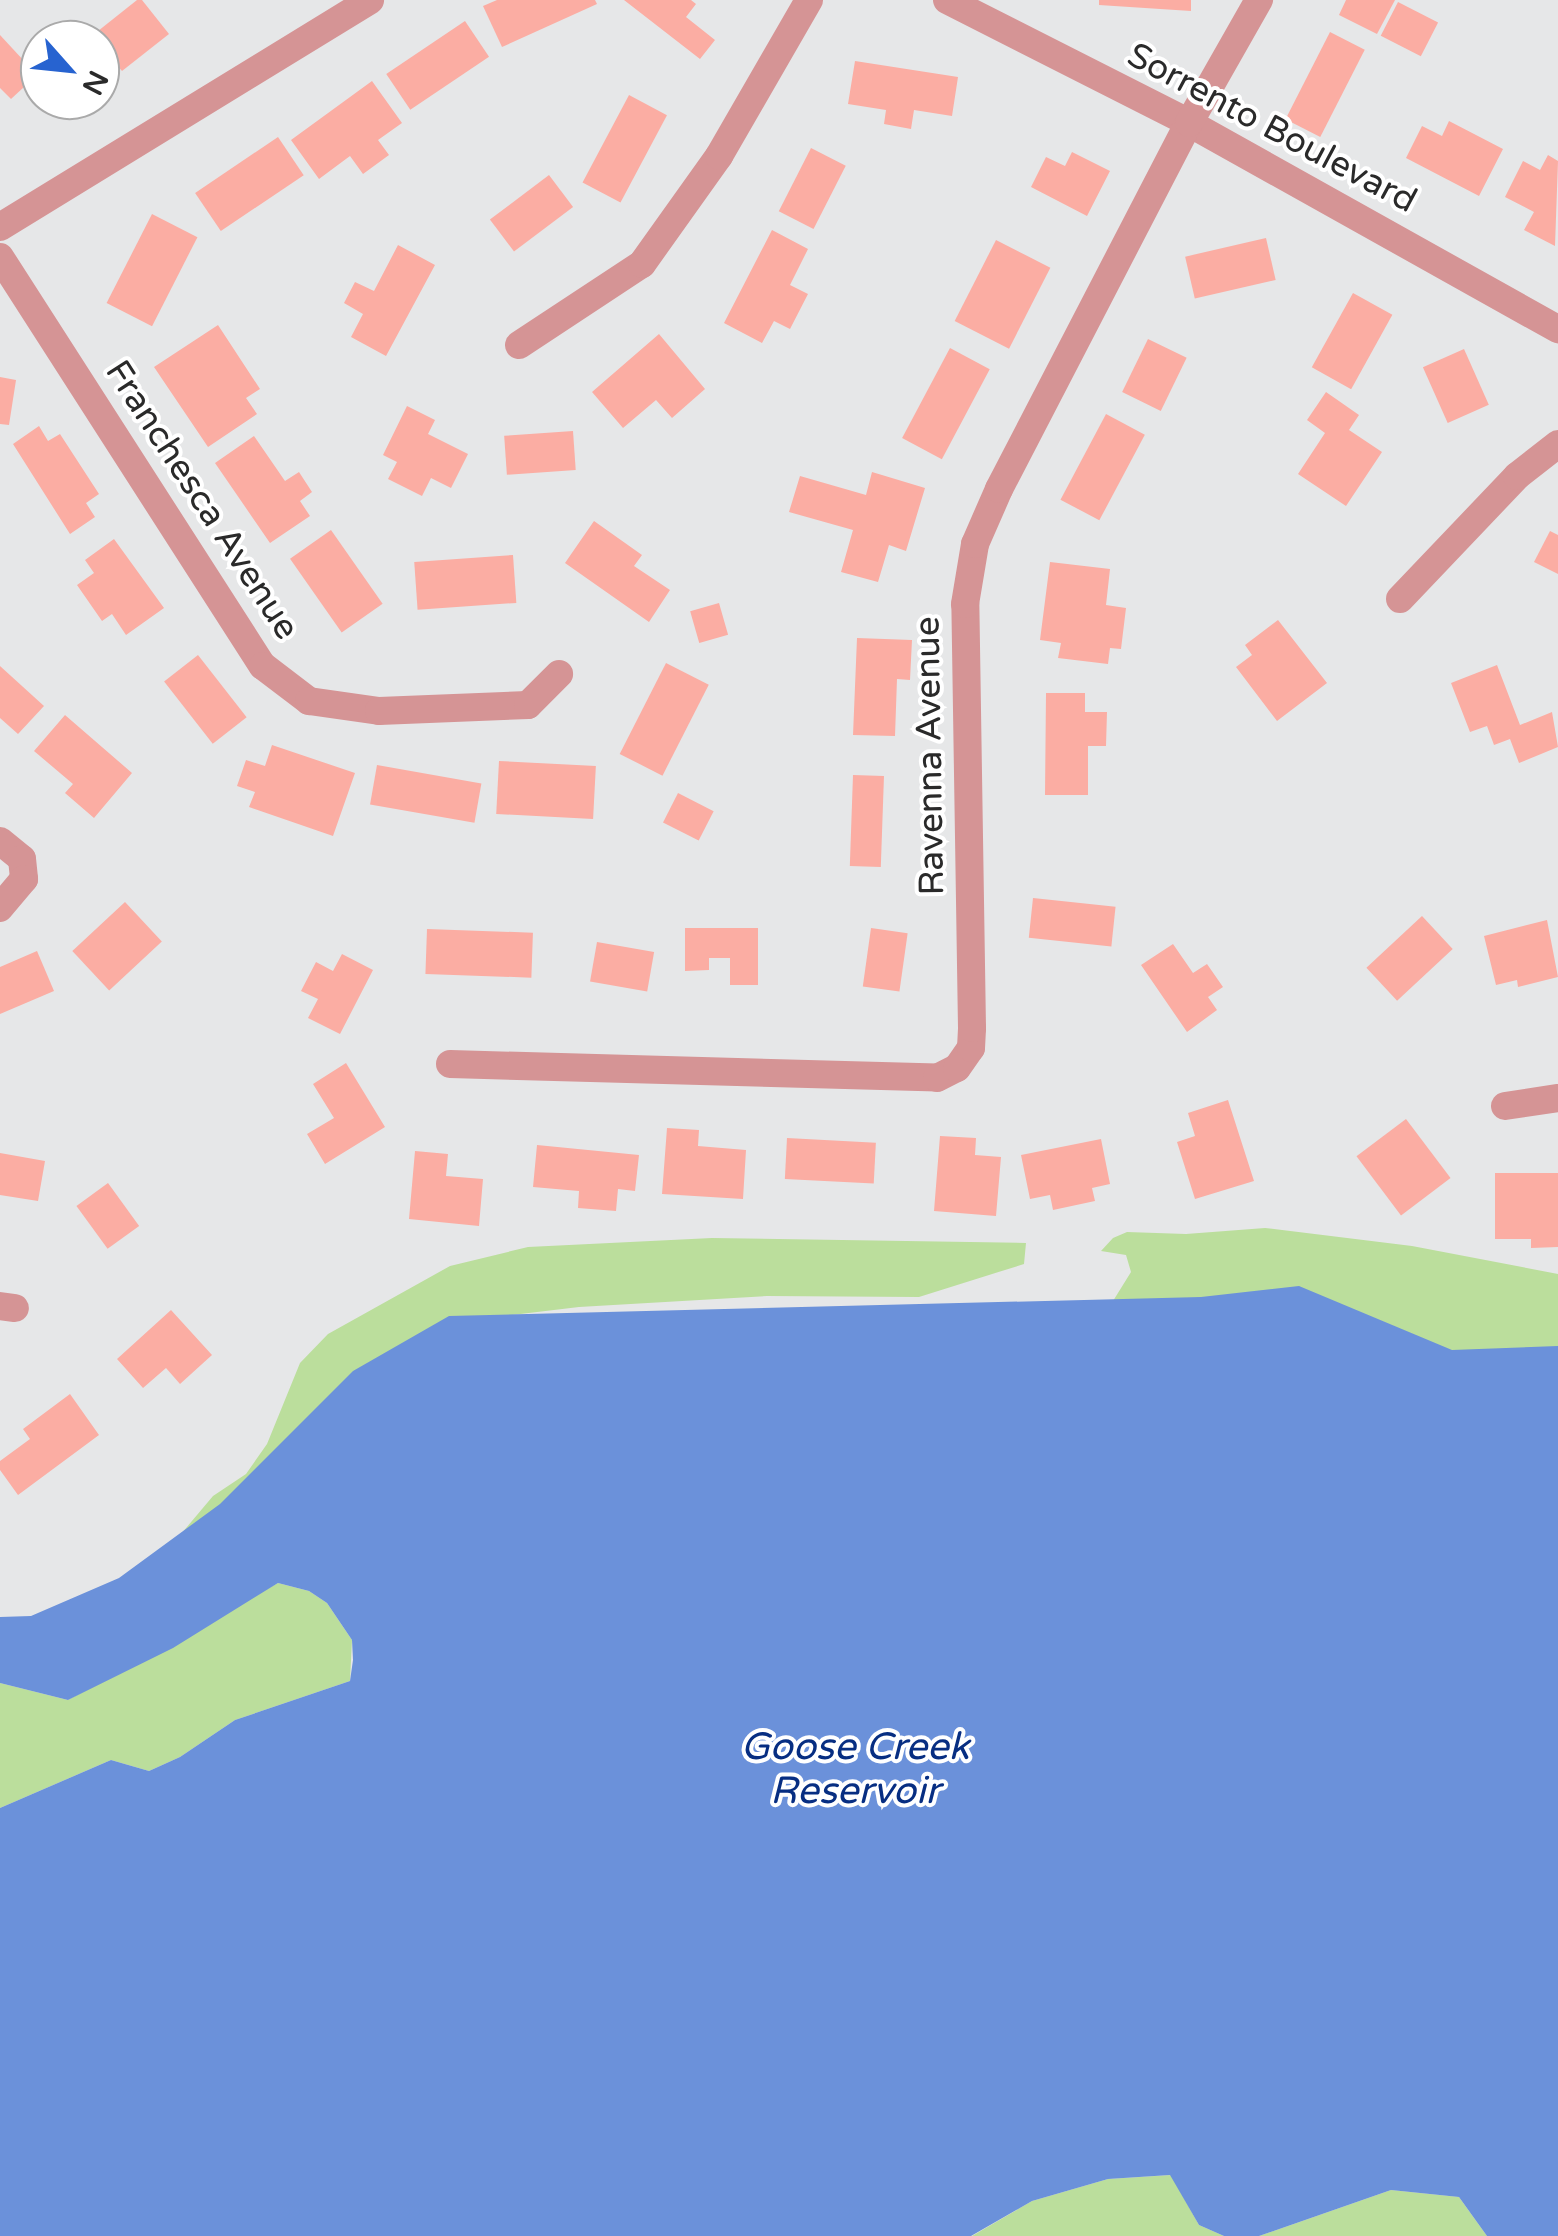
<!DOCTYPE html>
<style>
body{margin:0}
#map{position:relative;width:1558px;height:2236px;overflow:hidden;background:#e6e7e8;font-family:"Varela Round",sans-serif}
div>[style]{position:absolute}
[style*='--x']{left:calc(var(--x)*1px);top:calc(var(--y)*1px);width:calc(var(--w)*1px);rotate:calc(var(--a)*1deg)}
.green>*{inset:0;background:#bbde9c}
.water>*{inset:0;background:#6b91da}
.building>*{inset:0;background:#fbada3;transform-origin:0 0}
.minor>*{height:28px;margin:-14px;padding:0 14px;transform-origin:14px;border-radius:14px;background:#d59495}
span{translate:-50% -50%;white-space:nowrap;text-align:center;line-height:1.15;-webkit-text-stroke:8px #fff;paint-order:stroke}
.street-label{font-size:35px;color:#2a2a2a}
.water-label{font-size:38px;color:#072e82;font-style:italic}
.north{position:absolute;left:20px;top:20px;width:100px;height:100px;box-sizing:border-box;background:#fff;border:2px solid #aaa;border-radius:50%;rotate:117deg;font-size:28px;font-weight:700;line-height:40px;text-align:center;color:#2a2a2a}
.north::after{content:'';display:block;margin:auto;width:35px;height:45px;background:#2763d0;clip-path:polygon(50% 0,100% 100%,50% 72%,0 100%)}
</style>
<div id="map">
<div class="green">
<div style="clip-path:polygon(1265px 1228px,1412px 1246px,1558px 1274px,1558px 1526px,1113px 1301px,1131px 1272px,1126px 1255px,1101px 1251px,1113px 1238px,1127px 1232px,1186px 1234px)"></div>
<div style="clip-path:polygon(712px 1238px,1026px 1243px,1024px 1264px,919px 1297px,767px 1296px,579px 1307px,446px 1323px,144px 1578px,213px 1496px,246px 1474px,267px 1444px,300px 1363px,328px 1334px,450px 1266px,528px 1247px)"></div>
<div style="clip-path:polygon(278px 1583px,309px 1591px,327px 1603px,352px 1640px,350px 1681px,235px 1720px,180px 1757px,149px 1771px,111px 1760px,0 1808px,0 1683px,68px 1700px)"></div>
<div style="clip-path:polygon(1171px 2175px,1199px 2225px,1224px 2236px,972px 2236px,1032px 2201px,1108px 2179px)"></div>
<div style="clip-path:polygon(1391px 2190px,1459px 2197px,1487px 2236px,1259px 2236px)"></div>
</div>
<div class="water">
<div style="clip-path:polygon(1299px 1286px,1452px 1350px,1558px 1346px,1558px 2236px,1487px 2236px,1459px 2197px,1391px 2190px,1259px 2236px,1224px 2236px,1199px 2225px,1170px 2175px,1108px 2179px,1032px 2201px,971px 2236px,0 2236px,0 1808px,111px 1760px,149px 1771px,180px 1757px,235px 1720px,350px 1681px,353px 1660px,352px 1640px,327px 1603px,309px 1591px,278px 1583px,173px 1648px,68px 1700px,0 1683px,0 1617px,31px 1616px,119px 1578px,220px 1504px,353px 1371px,449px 1316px,1201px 1297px)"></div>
</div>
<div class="building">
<div style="clip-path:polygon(137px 0,142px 0,169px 34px,122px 71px,93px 35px)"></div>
<div style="clip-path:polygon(497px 0,595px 0,597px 4px,502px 47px,483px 6px)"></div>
<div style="clip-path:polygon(624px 0,691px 0,696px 4px,686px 17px,715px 40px,700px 59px)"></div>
<div style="clip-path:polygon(1099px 0,1191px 0,1191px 11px,1099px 5px)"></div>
<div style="clip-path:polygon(1346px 0,1395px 0,1377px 34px,1339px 15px)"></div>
<div style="left:1398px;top:2px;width:45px;height:38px;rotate:27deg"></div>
<div style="left:465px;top:21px;width:43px;height:95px;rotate:56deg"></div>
<div style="left:1330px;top:32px;width:39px;height:98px;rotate:27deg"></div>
<div style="clip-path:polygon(0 35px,37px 75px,11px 99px,0 88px)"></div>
<div style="clip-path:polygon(855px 61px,958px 77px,952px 116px,914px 110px,911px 129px,884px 124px,886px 110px,848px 104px)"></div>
<div style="clip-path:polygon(372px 81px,402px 123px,378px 140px,389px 155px,363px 174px,350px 156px,319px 179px,291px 140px)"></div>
<div style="left:629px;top:95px;width:43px;height:99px;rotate:28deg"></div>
<div style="clip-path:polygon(1449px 121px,1503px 149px,1479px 196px,1406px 158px,1422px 126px,1442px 136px)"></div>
<div style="left:278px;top:137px;width:46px;height:100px;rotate:56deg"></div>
<div style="left:811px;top:148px;width:39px;height:71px;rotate:27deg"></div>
<div style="clip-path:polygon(1072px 152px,1110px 171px,1087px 216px,1031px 187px,1046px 157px,1065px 166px)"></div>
<div style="clip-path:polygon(1548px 155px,1558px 161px,1555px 246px,1524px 230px,1534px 212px,1505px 197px,1523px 161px,1540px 170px)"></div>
<div style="left:549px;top:175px;width:40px;height:74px;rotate:53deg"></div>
<div style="left:152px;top:214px;width:51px;height:100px;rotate:27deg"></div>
<div style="clip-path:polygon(772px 230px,808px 249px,790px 285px,808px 294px,790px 329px,774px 321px,762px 343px,724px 323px)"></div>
<div style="left:1266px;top:238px;width:43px;height:83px;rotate:77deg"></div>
<div style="left:996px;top:240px;width:61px;height:91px;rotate:27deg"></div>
<div style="clip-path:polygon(398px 245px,435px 265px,386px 356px,351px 337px,363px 314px,344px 303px,355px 282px,374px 291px)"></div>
<div style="left:1353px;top:293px;width:45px;height:85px;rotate:29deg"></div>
<div style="clip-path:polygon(218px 325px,260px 389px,246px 398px,257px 414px,208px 447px,154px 367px)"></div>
<div style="clip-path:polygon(659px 334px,705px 389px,672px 418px,656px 400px,623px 428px,592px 392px)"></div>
<div style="left:1148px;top:339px;width:43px;height:59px;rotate:26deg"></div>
<div style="left:950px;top:348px;width:45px;height:102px;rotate:28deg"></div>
<div style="left:1464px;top:349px;width:61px;height:45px;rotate:66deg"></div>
<div style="clip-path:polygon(0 377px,16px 380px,9px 425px,0 424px)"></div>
<div style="clip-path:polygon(1326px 392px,1359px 415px,1349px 430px,1382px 452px,1346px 506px,1298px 474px,1325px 433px,1307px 420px)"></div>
<div style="clip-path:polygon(407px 406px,435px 420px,428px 434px,468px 454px,451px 488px,431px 478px,422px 496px,388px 479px,397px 462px,383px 455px)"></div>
<div style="left:1106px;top:414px;width:44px;height:97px;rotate:28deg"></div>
<div style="clip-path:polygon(39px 426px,48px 441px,60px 434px,99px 494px,86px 503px,95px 517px,70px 534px,13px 444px)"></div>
<div style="left:573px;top:431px;width:39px;height:69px;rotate:86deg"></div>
<div style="clip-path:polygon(254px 436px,285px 481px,299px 472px,312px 492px,300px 501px,310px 516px,270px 543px,215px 463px)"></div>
<div style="clip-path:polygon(872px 472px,925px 488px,906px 551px,889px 545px,878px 582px,841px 572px,853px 530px,789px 512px,800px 476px,866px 495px)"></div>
<div style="clip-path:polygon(594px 521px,642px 555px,634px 566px,670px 590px,649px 622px,565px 563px)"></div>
<div style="left:331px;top:530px;width:90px;height:50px;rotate:55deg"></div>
<div style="clip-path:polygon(1550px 531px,1558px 535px,1558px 574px,1534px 562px)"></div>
<div style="clip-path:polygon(114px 539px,164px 608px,126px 635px,112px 614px,102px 621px,77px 585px,94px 573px,85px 560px)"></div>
<div style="left:513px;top:555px;width:48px;height:99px;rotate:86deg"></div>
<div style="clip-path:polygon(1050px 562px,1110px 569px,1106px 605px,1126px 608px,1121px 649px,1110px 648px,1108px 664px,1058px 658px,1061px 643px,1040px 640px)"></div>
<div style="left:719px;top:603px;width:33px;height:30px;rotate:74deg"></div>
<div style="clip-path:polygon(1278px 620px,1327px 683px,1277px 721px,1236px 667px,1252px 655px,1245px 645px)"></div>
<div style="clip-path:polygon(857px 638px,912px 640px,910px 680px,897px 679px,895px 736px,853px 735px)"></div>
<div style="left:198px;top:655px;width:79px;height:43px;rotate:52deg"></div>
<div style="left:666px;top:663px;width:48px;height:102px;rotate:27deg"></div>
<div style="clip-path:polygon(1497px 665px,1520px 725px,1552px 712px,1558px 747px,1519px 763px,1510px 739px,1494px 745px,1487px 726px,1470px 732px,1451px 683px)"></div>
<div style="clip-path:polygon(0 666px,44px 706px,18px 734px,0 718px)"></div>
<div style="clip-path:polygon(1046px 693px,1085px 693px,1085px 712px,1107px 712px,1106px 746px,1088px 746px,1088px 795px,1045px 795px)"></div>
<div style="clip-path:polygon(65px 715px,132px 773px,94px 818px,65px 793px,73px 784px,34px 751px)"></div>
<div style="clip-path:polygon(272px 745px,355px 773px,333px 836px,249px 807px,255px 792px,237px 786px,246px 760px,265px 766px)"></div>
<div style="left:499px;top:761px;width:97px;height:53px;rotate:3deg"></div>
<div style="left:377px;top:765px;width:106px;height:40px;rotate:10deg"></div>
<div style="left:853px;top:775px;width:31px;height:91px;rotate:2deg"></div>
<div style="left:678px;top:793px;width:40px;height:33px;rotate:27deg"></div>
<div style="left:1033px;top:898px;width:83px;height:40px;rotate:6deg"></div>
<div style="left:125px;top:902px;width:54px;height:72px;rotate:47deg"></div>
<div style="left:1422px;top:916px;width:45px;height:76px;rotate:47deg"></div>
<div style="clip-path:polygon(1547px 920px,1558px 977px,1518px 987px,1517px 980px,1496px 985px,1484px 936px)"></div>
<div style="clip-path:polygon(685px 928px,758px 928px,758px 985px,730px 985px,730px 958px,709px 958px,709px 970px,685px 971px)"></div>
<div style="left:871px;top:928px;width:37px;height:59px;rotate:8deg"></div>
<div style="left:427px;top:929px;width:106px;height:45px;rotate:2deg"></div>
<div style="left:597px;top:942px;width:58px;height:40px;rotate:10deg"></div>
<div style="clip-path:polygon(1173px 944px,1193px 973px,1207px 964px,1223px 987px,1208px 997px,1217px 1010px,1187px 1032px,1141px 965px)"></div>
<div style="clip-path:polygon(37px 951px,54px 991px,0 1014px,0 967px)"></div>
<div style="clip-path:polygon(342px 954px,373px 970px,340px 1034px,308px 1018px,318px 999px,301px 991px,316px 962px,333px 971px)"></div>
<div style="clip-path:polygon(346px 1063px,385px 1127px,325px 1164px,307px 1134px,334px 1118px,313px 1084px)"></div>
<div style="clip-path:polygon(1228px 1100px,1254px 1181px,1195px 1199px,1177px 1142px,1195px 1136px,1188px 1113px)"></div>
<div style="left:1406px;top:1119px;width:74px;height:62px;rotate:53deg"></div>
<div style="clip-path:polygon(667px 1128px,699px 1130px,698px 1146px,746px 1150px,743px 1199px,662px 1194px)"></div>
<div style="clip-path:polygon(940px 1136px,976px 1138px,975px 1155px,1001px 1157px,996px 1216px,934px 1211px)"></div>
<div style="left:787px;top:1138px;width:89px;height:41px;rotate:3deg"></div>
<div style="clip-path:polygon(1101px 1139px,1110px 1184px,1092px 1188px,1095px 1201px,1053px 1210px,1050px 1195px,1030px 1199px,1021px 1155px)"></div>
<div style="clip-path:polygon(537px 1145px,639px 1155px,635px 1191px,618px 1189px,616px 1211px,578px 1208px,579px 1191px,533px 1187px)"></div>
<div style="clip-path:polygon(415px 1151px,448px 1154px,446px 1176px,483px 1179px,479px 1226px,409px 1219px)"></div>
<div style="clip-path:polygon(0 1153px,45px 1161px,38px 1201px,0 1195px)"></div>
<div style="clip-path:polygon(1495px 1173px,1558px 1173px,1558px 1247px,1531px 1248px,1531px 1239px,1495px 1239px)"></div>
<div style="left:108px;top:1183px;width:53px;height:39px;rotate:54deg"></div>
<div style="clip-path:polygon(171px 1310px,212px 1355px,180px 1384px,166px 1368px,143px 1388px,117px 1359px)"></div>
<div style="clip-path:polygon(70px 1394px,99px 1435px,18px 1495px,0 1470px,0 1461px,30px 1439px,23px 1429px)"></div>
</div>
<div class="minor">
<div style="--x:947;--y:0;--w:271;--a:26.9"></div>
<div style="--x:1189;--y:123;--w:423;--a:29.2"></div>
<div style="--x:0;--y:227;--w:434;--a:-31.5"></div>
<div style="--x:0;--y:257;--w:486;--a:57.3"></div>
<div style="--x:263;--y:666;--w:58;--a:37.3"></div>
<div style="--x:309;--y:701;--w:71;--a:8.1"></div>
<div style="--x:379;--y:711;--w:149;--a:-2.3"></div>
<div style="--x:528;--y:705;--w:44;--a:-45"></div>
<div style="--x:519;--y:345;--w:147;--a:-33.4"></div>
<div style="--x:642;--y:264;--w:133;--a:-54.5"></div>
<div style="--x:719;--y:156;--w:180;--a:-60"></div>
<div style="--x:1400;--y:599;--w:170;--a:-46.4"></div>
<div style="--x:1517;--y:476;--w:52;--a:-38"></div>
<div style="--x:0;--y:841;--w:28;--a:39"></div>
<div style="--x:22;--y:859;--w:20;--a:84"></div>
<div style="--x:24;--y:879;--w:38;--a:130"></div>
<div style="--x:450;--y:1064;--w:487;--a:1.6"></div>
<div style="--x:937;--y:1078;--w:22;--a:-27"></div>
<div style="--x:957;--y:1068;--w:24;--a:-55"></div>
<div style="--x:971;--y:1048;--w:20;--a:-87"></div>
<div style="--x:972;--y:1028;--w:424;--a:-90.9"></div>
<div style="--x:965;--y:604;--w:61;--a:-80.5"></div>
<div style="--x:975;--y:544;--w:60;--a:-66.4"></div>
<div style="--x:999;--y:489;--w:412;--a:-62.6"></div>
<div style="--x:1189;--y:123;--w:142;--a:-60.4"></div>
<div style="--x:1505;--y:1106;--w:54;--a:-8.6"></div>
<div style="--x:0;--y:1306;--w:15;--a:8"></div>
</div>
<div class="street-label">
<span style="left:1272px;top:128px;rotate:28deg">Sorrento Boulevard</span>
<span style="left:202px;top:500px;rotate:57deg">Franchesca Avenue</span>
<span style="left:930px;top:756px;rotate:-91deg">Ravenna Avenue</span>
</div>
<div class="water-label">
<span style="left:855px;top:1770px">Goose Creek<br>Reservoir</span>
</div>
<div class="north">N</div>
</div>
